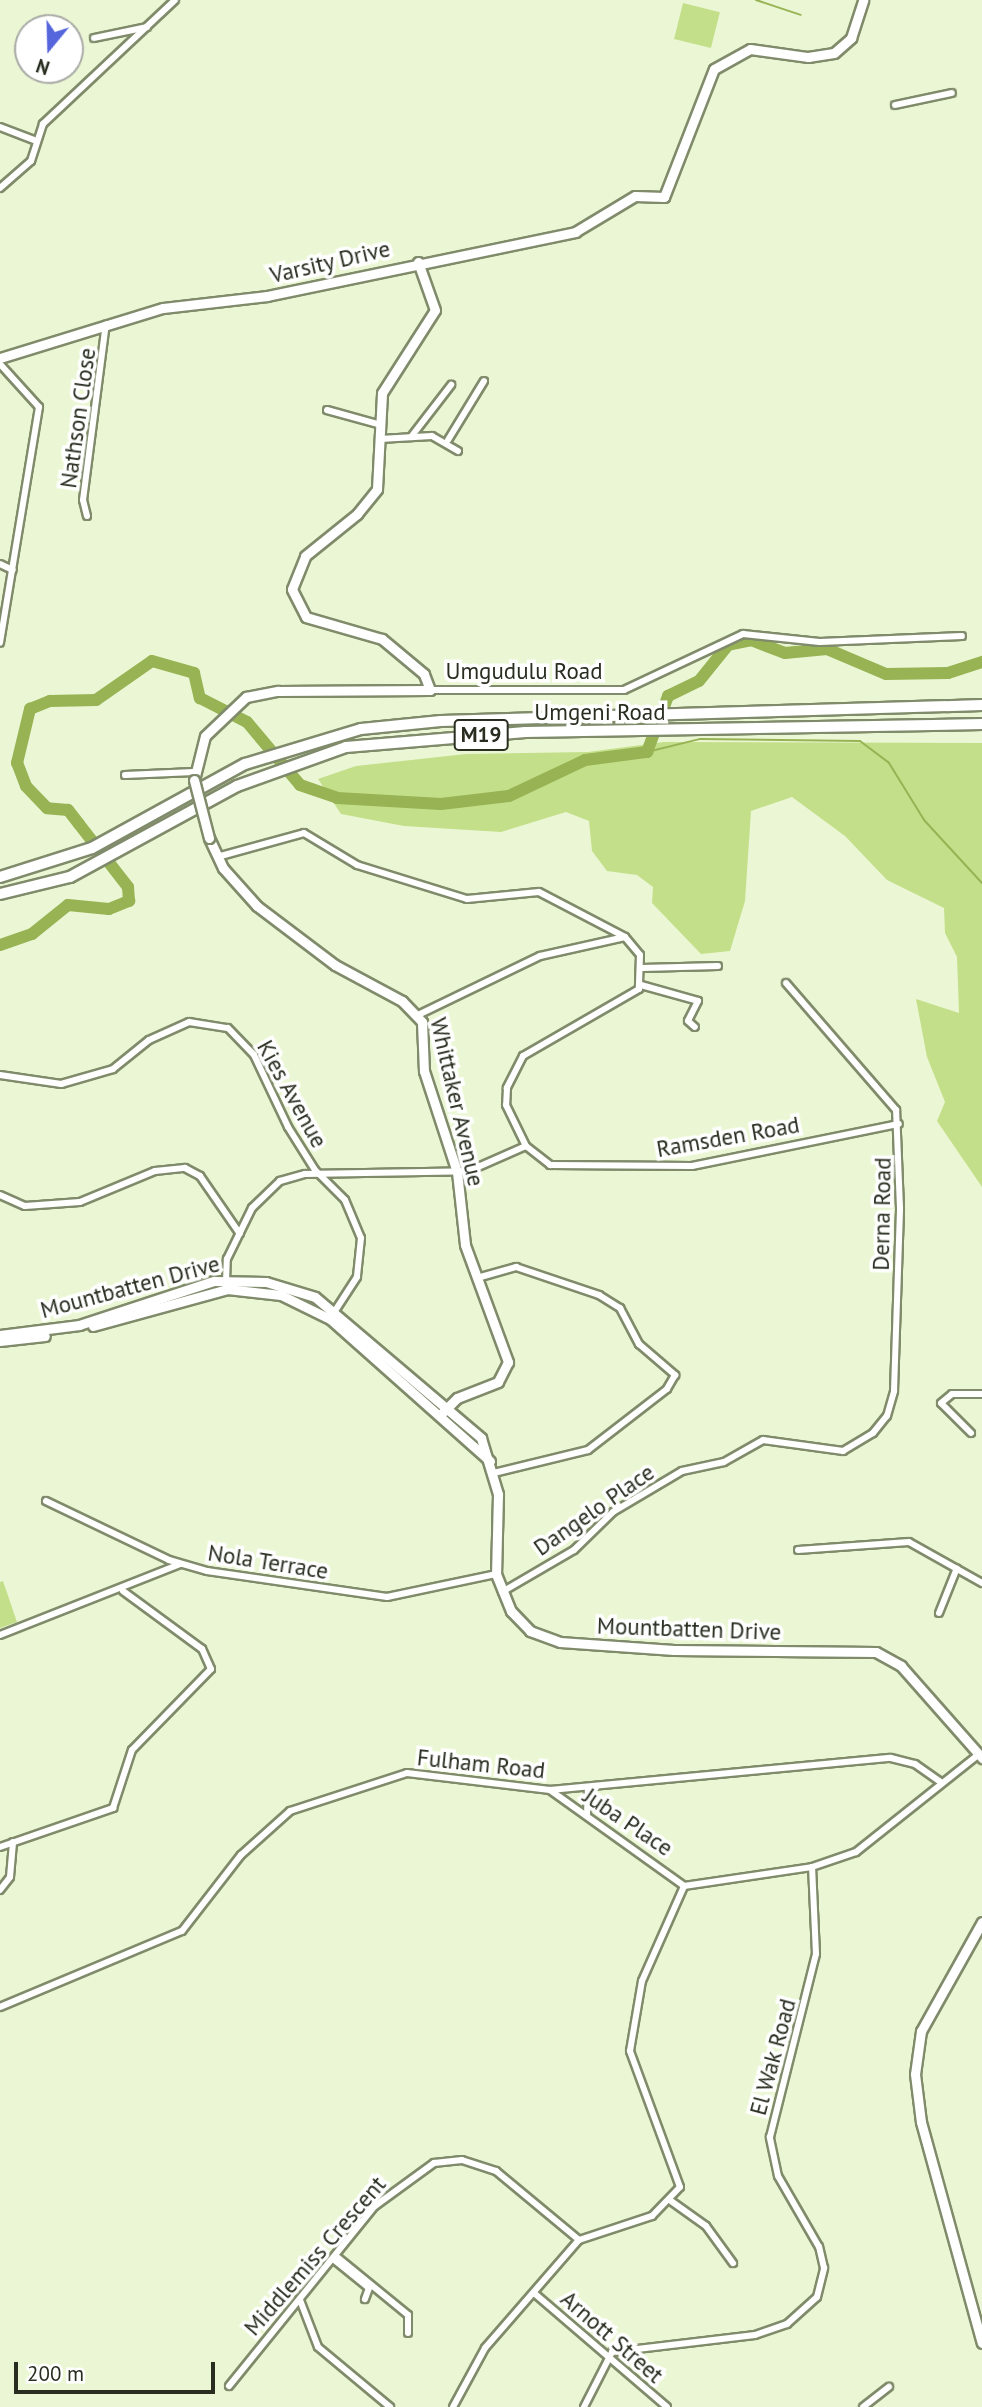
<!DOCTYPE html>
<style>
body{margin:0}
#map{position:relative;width:982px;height:2407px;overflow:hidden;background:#ebf7d4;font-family:"PT Sans",sans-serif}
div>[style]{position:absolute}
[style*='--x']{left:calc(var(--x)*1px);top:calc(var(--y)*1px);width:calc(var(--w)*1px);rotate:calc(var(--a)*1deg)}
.green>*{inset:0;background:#c4df8a;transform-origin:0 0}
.stream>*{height:2px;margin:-1px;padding:0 1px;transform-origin:1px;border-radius:1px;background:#97b354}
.river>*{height:12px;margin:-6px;padding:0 6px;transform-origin:6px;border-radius:6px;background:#97b354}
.roads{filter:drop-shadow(2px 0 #808b6b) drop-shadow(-2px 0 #808b6b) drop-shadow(0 2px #808b6b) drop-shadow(0 -2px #808b6b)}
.street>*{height:6px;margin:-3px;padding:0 3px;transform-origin:3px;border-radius:3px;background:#fff}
.secondary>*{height:9px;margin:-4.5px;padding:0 4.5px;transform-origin:4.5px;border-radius:4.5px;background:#fff}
.highway>*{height:10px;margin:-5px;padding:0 5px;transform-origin:5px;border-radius:5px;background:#fff}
.bridges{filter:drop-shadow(2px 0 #808b6b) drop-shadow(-2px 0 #808b6b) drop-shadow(0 2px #808b6b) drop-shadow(0 -2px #808b6b)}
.secondary-bridge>*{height:9px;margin:-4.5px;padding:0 4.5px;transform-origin:4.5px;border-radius:4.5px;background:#fff}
span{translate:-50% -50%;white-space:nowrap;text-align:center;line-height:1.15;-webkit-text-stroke:7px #fff;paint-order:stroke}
.shield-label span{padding:2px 5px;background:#fff;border:2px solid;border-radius:5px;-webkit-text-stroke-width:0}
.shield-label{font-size:21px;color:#282d20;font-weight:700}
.street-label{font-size:23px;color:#282d20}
.north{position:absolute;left:14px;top:14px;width:70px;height:70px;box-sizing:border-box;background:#fff;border:2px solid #a9aba6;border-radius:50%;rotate:199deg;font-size:19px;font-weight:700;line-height:28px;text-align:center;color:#282d20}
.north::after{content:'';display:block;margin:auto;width:24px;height:32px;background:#5565dc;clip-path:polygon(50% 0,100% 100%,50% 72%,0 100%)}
.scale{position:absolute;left:14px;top:2362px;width:201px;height:32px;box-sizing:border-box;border:4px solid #282d20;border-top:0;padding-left:9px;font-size:21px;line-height:24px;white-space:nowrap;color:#282d20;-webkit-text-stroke:5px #fff;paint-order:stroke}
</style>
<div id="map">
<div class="green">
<div style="left:683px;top:3px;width:38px;height:37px;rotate:14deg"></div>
<div style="clip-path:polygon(664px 742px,982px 743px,982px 1187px,937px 1121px,945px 1102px,927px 1057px,916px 999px,959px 1013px,957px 957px,945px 933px,944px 908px,887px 880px,845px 836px,792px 797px,751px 811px,745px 901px,730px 951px,701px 954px,652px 903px,653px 887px,637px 875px,607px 871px,592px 851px,589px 821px,566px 812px,501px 832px,404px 826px,341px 814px,318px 779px,356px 766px,466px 754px,588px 752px)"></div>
<div style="clip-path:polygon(3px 1581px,17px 1622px,0 1628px,0 1582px)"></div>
</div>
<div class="stream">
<div style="--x:756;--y:0;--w:47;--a:18.4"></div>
<div style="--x:647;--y:752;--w:55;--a:-13.8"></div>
<div style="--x:700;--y:739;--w:160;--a:0.7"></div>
<div style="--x:860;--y:741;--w:36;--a:37"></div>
<div style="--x:889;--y:763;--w:67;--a:58.4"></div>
<div style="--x:924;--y:820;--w:86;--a:47.4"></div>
</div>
<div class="river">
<div style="--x:0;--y:945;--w:34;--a:-19"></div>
<div style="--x:32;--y:934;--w:46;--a:-38.9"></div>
<div style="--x:68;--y:905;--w:41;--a:5.6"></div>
<div style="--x:109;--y:909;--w:22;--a:-22"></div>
<div style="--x:129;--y:901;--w:14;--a:-94"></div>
<div style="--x:128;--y:887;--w:80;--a:-127.9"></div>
<div style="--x:79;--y:824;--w:18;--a:-128"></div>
<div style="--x:68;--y:810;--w:21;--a:-175"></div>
<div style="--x:47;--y:808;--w:30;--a:-134"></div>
<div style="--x:26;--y:786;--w:25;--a:-111"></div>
<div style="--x:17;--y:763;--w:56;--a:-76.5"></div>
<div style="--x:30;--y:709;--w:22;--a:-22"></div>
<div style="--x:50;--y:701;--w:46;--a:-1.2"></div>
<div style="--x:96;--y:700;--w:68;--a:-34.9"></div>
<div style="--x:152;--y:661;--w:44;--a:15.9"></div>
<div style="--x:194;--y:673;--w:26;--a:77"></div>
<div style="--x:200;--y:698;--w:53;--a:27.1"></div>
<div style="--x:247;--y:722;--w:82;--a:49.9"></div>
<div style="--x:300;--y:785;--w:39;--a:19"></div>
<div style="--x:337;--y:798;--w:104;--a:3.3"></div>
<div style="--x:441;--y:804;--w:68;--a:-6.7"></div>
<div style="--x:509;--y:796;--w:84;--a:-25.3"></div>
<div style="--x:585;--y:760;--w:63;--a:-7.4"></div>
<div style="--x:647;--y:752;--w:60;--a:-69.4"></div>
<div style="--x:668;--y:696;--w:34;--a:-26"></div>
<div style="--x:699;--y:681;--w:46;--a:-51.1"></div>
<div style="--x:728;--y:645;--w:24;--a:-12"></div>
<div style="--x:751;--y:640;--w:36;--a:21"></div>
<div style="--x:785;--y:653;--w:42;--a:-5.4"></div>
<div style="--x:827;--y:649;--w:64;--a:23"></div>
<div style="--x:886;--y:674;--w:62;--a:-0.9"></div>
<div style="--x:948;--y:673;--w:36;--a:-18"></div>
</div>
<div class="roads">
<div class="street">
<div style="--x:94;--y:38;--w:54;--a:-11.7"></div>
<div style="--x:895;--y:105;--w:58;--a:-11.9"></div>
<div style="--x:0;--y:127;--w:36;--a:21"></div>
<div style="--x:0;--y:188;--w:41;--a:-41.1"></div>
<div style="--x:31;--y:161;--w:39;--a:-72"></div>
<div style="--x:43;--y:124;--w:181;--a:-43.2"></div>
<div style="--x:0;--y:364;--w:58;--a:47.8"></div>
<div style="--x:39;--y:407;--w:239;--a:99.4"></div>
<div style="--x:327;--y:410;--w:53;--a:15.4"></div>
<div style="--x:411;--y:437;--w:66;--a:-52.4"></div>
<div style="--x:380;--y:439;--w:52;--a:-3.3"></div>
<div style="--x:432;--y:436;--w:30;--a:30"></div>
<div style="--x:448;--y:440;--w:69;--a:-58.6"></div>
<div style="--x:87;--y:516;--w:16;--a:-104"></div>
<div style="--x:83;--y:500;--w:177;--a:-82.6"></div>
<div style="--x:0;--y:564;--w:14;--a:25"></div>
<div style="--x:430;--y:690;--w:194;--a:0"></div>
<div style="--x:624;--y:690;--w:132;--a:-25.2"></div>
<div style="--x:743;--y:634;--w:77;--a:5.9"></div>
<div style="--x:820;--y:642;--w:142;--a:-2.4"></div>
<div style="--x:125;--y:775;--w:69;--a:-2.5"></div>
<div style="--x:217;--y:857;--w:90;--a:-15.4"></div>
<div style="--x:304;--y:833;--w:62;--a:31.1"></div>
<div style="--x:357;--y:865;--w:115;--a:17.2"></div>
<div style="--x:467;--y:899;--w:72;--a:-5.6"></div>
<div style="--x:539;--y:892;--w:97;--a:27.6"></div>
<div style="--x:625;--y:937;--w:23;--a:50"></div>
<div style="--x:640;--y:955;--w:34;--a:92"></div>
<div style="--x:639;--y:989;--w:134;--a:150"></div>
<div style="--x:523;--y:1056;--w:36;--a:117"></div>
<div style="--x:507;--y:1088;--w:17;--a:93"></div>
<div style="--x:506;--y:1105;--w:46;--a:64"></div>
<div style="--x:526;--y:1146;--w:31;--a:38"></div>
<div style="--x:550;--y:1165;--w:142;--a:0.4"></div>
<div style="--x:692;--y:1166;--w:211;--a:-11.5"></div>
<div style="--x:642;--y:968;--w:76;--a:-1.5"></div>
<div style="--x:641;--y:985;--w:59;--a:15.7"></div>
<div style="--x:698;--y:1001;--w:22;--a:117"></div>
<div style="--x:688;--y:1021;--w:9;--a:41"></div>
<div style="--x:418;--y:1015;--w:136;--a:-25.8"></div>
<div style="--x:540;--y:956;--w:87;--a:-12.6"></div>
<div style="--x:0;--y:1075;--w:62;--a:8.4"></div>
<div style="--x:61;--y:1084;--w:54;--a:-16.1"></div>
<div style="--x:113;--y:1069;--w:46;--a:-38.9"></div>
<div style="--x:149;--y:1040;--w:44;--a:-24.2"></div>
<div style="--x:189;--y:1022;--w:39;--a:9"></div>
<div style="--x:228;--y:1028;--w:37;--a:46"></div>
<div style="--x:254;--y:1055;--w:80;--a:64.7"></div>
<div style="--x:288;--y:1127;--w:51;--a:57.9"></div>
<div style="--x:315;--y:1170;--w:42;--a:45"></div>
<div style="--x:345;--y:1200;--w:41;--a:67.2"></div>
<div style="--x:361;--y:1238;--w:39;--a:96"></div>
<div style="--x:357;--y:1277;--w:44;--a:123"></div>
<div style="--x:0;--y:1195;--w:27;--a:24"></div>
<div style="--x:25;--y:1206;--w:55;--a:-4.2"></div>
<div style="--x:80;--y:1202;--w:81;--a:-22.5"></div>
<div style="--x:155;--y:1171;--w:30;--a:-6"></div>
<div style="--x:185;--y:1168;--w:17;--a:28"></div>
<div style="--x:200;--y:1176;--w:70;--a:55.4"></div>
<div style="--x:477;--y:1278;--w:41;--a:-15.8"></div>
<div style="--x:516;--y:1267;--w:88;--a:18.6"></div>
<div style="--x:599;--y:1295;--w:25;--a:32"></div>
<div style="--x:620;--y:1308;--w:41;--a:62.2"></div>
<div style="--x:639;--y:1344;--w:48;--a:40.7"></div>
<div style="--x:675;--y:1375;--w:16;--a:120"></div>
<div style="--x:667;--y:1389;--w:100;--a:142.3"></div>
<div style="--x:588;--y:1450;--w:97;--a:166.3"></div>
<div style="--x:226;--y:1282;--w:23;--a:-88"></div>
<div style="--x:227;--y:1259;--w:57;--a:-63.9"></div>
<div style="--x:252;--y:1208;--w:39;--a:-44"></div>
<div style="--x:280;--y:1181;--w:26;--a:-16"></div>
<div style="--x:305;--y:1174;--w:164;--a:-1"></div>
<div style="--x:469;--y:1171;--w:62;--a:-23.7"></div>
<div style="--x:971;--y:1433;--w:42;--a:-135"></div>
<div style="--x:941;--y:1403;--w:14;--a:-39"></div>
<div style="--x:952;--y:1394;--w:30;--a:0"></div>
<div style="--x:46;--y:1501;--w:136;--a:25.6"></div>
<div style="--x:169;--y:1560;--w:40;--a:16"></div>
<div style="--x:207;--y:1571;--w:182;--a:8.2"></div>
<div style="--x:387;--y:1597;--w:111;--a:-11.9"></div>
<div style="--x:798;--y:1550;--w:111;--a:-4.1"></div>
<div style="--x:909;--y:1542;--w:84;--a:29.3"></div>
<div style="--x:502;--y:1592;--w:83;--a:-30.3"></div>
<div style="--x:574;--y:1550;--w:54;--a:-44.3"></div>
<div style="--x:613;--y:1512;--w:80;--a:-30.7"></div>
<div style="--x:682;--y:1471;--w:43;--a:-12.1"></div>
<div style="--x:724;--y:1462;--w:45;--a:-29.4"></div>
<div style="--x:763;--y:1440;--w:81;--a:7.8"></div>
<div style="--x:843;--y:1451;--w:35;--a:-31"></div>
<div style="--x:873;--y:1433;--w:22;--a:-51"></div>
<div style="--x:887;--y:1416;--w:26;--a:-74"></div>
<div style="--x:894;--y:1391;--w:183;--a:-88.1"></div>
<div style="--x:900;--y:1208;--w:98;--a:-92.3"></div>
<div style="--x:896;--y:1110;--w:168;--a:-130.9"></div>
<div style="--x:939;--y:1613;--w:48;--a:-68.2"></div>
<div style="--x:0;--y:1635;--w:193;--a:-21.5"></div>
<div style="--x:550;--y:1790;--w:165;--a:35.6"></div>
<div style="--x:587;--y:1815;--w:27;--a:-88"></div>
<div style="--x:0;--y:1847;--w:120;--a:-19"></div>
<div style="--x:113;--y:1808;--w:61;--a:-71.9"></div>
<div style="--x:132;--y:1750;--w:113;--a:-45.7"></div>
<div style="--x:211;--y:1669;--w:22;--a:-114"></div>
<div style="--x:202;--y:1649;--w:98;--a:-143.7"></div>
<div style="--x:0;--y:1890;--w:16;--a:-52"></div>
<div style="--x:10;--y:1877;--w:35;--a:-85"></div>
<div style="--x:0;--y:2007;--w:197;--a:-22.7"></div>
<div style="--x:182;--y:1931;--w:96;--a:-52.2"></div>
<div style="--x:241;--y:1855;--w:66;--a:-41.9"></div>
<div style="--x:290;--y:1811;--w:123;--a:-18"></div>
<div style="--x:407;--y:1773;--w:144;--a:6.8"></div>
<div style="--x:550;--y:1790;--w:342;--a:-5.4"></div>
<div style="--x:891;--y:1758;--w:25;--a:14"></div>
<div style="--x:915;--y:1764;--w:33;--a:35"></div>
<div style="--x:671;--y:2201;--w:43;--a:35.5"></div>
<div style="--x:706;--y:2226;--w:46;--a:53.9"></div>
<div style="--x:336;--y:2256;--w:93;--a:39.3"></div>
<div style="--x:408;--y:2315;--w:18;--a:90"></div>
<div style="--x:333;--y:2259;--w:46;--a:38.9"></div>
<div style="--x:369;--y:2288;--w:12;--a:110"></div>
<div style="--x:534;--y:2293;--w:175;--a:40.6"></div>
<div style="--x:300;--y:2300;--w:50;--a:69"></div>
<div style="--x:318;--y:2347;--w:94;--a:39.8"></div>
<div style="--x:229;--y:2386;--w:232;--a:-51"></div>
<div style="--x:375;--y:2206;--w:73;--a:-36.1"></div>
<div style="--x:434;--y:2163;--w:28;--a:-6"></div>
<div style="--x:462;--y:2160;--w:36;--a:18"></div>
<div style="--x:496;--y:2171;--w:108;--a:39.7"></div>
<div style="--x:453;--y:2407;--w:67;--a:-61.5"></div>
<div style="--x:485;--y:2348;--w:143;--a:-49"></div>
<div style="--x:579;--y:2240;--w:77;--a:-18.2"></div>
<div style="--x:652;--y:2216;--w:40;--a:-46"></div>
<div style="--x:680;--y:2187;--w:145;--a:-110.2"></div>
<div style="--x:630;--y:2051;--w:71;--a:-80.3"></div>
<div style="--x:642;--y:1981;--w:104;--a:-66.1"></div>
<div style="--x:684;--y:1886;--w:129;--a:-8.4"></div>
<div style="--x:812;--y:1867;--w:46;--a:-18.8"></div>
<div style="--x:856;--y:1852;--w:157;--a:-38.5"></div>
<div style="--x:584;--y:2407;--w:62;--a:-63"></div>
<div style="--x:612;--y:2352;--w:144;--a:-6.8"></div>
<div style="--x:755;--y:2335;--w:34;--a:-19"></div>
<div style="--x:787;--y:2324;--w:40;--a:-42"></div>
<div style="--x:817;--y:2297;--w:30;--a:-76"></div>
<div style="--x:824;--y:2268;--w:22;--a:-103"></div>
<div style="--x:819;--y:2247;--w:82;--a:-120"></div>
<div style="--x:778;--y:2176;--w:40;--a:-102"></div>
<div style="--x:770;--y:2137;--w:189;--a:-75.9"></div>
<div style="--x:816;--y:1954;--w:87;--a:-92.6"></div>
<div style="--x:863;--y:2407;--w:33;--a:-38"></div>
</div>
<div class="secondary">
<div style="--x:0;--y:358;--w:170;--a:-17.1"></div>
<div style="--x:163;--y:308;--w:105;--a:-6.6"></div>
<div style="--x:267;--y:296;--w:315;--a:-11.7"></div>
<div style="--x:575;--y:232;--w:70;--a:-31"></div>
<div style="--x:635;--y:196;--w:29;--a:2"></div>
<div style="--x:664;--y:197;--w:137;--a:-68.7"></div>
<div style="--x:714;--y:69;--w:41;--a:-29.1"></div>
<div style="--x:750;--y:49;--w:59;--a:7.9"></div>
<div style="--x:808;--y:57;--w:26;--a:-9"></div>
<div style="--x:834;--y:53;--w:23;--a:-41"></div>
<div style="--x:851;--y:38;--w:40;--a:-72"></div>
<div style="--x:194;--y:780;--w:45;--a:-76"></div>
<div style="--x:205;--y:736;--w:57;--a:-43.6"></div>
<div style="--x:246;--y:697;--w:33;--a:-11"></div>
<div style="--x:278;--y:691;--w:152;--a:-0.4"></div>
<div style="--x:430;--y:690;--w:17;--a:-111"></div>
<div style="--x:424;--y:674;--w:55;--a:-140.2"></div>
<div style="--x:382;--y:639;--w:79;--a:-163.9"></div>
<div style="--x:306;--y:617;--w:31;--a:-117"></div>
<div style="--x:292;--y:589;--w:35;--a:-68"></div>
<div style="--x:305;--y:556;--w:67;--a:-38.9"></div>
<div style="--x:357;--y:514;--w:32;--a:-51"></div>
<div style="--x:377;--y:489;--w:96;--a:-87"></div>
<div style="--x:382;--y:393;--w:98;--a:-57.4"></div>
<div style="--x:435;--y:310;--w:51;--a:-109.5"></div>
<div style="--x:209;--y:838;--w:33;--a:65"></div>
<div style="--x:223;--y:868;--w:51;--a:48.2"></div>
<div style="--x:257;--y:906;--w:98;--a:37.1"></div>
<div style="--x:335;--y:965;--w:76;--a:28.2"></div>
<div style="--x:402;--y:1001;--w:29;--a:46"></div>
<div style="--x:422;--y:1022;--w:49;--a:87.7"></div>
<div style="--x:424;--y:1071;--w:106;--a:71.9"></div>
<div style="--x:457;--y:1172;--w:73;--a:83.7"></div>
<div style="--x:465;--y:1245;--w:125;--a:69.8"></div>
<div style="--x:508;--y:1362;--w:22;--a:117"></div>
<div style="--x:498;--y:1382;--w:44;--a:158.7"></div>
<div style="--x:457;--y:1398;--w:23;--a:135"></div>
<div style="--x:93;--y:1326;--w:139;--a:-15.4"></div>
<div style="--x:227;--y:1289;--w:54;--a:6.3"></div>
<div style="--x:281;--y:1295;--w:55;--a:26.1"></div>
<div style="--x:330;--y:1319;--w:214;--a:41.6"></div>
<div style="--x:0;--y:1335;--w:80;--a:-7.2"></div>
<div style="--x:79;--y:1325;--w:142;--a:-18.1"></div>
<div style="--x:214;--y:1281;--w:52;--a:1.1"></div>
<div style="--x:266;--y:1282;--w:51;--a:17"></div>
<div style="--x:315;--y:1297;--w:218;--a:40.3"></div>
<div style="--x:481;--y:1438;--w:59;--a:73.1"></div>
<div style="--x:498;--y:1494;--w:80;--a:91.4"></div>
<div style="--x:496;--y:1574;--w:40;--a:68"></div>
<div style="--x:511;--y:1611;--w:28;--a:46"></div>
<div style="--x:530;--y:1631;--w:32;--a:20"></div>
<div style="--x:560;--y:1642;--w:114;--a:4"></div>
<div style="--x:674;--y:1650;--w:202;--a:0.6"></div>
<div style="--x:876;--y:1652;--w:29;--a:29"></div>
<div style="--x:901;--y:1666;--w:123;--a:48.6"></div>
<div style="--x:0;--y:1341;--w:45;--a:-6.3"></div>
<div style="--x:982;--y:1922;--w:125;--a:119.2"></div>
<div style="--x:921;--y:2031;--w:43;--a:97.9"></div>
<div style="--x:915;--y:2074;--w:48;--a:82.9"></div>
<div style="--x:921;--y:2122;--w:229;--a:74.6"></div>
</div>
<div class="highway">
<div style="--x:0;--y:877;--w:96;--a:-17.5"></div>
<div style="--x:92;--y:848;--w:175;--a:-28.8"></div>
<div style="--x:245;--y:764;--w:121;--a:-16.8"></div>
<div style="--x:361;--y:729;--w:80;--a:-5.7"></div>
<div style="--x:441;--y:721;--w:541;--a:-1.69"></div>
<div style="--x:0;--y:894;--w:72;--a:-13.7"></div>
<div style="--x:70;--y:877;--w:190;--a:-28.6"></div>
<div style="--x:237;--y:786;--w:116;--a:-19.7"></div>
<div style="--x:346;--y:747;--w:180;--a:-4.8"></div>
<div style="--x:525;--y:732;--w:457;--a:-1"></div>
</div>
</div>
<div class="bridges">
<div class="secondary-bridge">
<div style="--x:194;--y:780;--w:60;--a:75.5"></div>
</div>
</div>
<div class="shield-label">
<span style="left:481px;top:735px">M19</span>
</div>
<div class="street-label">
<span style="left:330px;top:262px;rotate:-13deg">Varsity Drive</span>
<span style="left:78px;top:418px;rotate:-82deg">Nathson Close</span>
<span style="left:524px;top:671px">Umgudulu Road</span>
<span style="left:600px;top:712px">Umgeni Road</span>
<span style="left:292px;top:1094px;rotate:61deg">Kies Avenue</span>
<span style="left:457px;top:1102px;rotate:77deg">Whittaker Avenue</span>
<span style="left:728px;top:1137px;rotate:-10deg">Ramsden Road</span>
<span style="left:882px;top:1214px;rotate:-89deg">Derna Road</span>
<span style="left:130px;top:1287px;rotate:-15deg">Mountbatten Drive</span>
<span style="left:594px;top:1510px;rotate:-35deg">Dangelo Place</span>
<span style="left:268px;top:1562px;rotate:9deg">Nola Terrace</span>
<span style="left:689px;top:1629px;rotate:2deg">Mountbatten Drive</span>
<span style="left:481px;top:1764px;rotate:6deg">Fulham Road</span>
<span style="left:628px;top:1822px;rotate:34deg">Juba Place</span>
<span style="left:773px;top:2057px;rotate:-75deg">El Wak Road</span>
<span style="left:315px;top:2256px;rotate:-49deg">Middlemiss Crescent</span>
<span style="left:612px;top:2337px;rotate:41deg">Arnott Street</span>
</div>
<div class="north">N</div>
<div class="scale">200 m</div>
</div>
